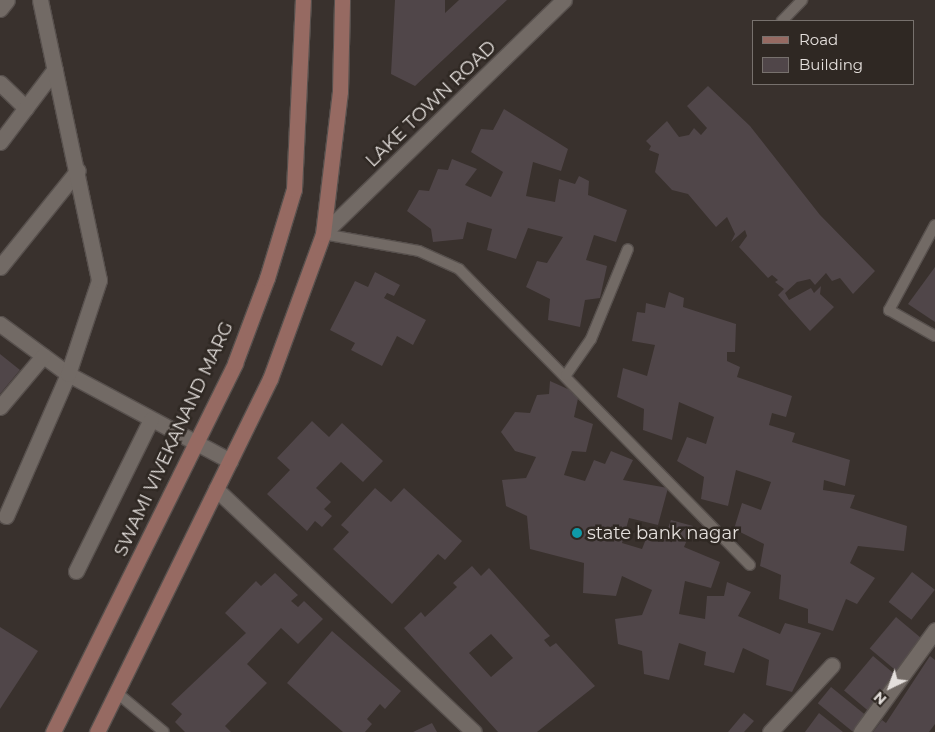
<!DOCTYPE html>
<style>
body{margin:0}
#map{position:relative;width:935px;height:732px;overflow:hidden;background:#39312d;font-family:Montserrat,sans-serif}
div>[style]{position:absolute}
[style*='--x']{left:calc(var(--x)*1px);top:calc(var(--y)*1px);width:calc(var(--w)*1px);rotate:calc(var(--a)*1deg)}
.building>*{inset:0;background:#504649;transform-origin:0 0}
.roads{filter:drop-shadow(1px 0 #57504d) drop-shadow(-1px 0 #57504d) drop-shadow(0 1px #57504d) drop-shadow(0 -1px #57504d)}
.lane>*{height:10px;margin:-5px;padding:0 5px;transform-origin:5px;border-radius:5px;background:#726a65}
.street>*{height:15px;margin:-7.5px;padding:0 7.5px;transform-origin:7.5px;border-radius:7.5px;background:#726a65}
.secondary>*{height:15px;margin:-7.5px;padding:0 7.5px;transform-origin:7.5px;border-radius:7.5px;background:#966a62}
.dots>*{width:14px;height:14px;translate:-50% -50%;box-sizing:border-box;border:2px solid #2f2823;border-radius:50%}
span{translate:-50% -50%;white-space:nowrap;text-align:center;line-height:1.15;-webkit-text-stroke:5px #2f2823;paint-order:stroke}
.street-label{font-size:18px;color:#e4dfdc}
.poi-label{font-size:18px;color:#e4dfdc}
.left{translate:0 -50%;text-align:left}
.legend{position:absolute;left:752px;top:20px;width:162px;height:65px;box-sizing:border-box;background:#2f2823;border:1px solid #77716d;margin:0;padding:6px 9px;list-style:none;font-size:15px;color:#e4dfdc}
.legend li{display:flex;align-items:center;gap:10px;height:25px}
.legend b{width:25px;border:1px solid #77716d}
.north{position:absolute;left:865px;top:662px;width:50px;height:50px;-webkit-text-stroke:4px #2f2823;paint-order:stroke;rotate:222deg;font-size:14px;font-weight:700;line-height:20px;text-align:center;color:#e4dfdc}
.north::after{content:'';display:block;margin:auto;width:18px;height:22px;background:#e4dfdc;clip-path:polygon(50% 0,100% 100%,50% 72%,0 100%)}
</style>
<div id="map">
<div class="building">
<div style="clip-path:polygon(395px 0,445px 0,445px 13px,459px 0,507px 0,415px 86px,391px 74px)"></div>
<div style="clip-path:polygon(708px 86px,750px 126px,820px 215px,875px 271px,853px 294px,840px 278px,832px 281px,826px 273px,815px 285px,810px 279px,797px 282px,785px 293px,789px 300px,811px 288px,814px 293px,821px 286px,820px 294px,834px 307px,810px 331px,778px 295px,784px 289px,775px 282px,778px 280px,772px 275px,768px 278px,739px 247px,747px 236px,745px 230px,731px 242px,735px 234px,727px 217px,716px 227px,688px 194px,672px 190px,655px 172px,659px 154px,649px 150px,651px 146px,646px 141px,667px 121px,679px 137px,689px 135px,694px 128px,701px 135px,707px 128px,687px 106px)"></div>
<div style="clip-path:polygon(504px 109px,568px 149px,561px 171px,533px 162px,526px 196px,555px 202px,559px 179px,575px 184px,579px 176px,589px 181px,588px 195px,627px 210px,616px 242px,594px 235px,586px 260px,607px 266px,600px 298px,585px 300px,580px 327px,548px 320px,550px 299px,526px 287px,537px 261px,547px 263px,563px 237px,528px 228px,516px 259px,487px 250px,492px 229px,467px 222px,463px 239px,433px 242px,431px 229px,407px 211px,419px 190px,429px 191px,438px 169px,448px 170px,452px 159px,477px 169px,465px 185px,491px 197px,503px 172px,471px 152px,481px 129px,493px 130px)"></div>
<div style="clip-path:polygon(935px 267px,935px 322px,908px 304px)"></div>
<div style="clip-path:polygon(375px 272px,400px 285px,394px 296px,387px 293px,384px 298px,426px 320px,413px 345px,397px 336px,382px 366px,351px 350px,355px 343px,330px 330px,355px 281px,368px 287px)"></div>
<div style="clip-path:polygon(669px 292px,684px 298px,683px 307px,736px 324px,735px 352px,727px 352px,727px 361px,740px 367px,737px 377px,792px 396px,786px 417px,772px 413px,769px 425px,795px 433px,792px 442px,850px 460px,845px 486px,824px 480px,823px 490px,855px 495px,850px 508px,907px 526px,904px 551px,858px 546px,850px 563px,875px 578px,857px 604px,846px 599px,833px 631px,808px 623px,808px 609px,779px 599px,781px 575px,760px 566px,764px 544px,734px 529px,742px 503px,761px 510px,771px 482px,736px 470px,728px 506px,701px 499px,704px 477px,677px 461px,687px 437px,706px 444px,714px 417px,679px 402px,672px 440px,643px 430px,644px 409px,617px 397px,623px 368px,647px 376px,655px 345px,632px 341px,637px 312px,645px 313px,646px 303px,665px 308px)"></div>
<div style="clip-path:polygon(0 354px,20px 370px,0 394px)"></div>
<div style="clip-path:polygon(550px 381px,579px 394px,574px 417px,593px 424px,586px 452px,572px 451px,564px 475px,585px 481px,594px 460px,605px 464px,611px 451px,633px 460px,623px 480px,668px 488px,658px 525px,629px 518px,622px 543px,642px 549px,646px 539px,663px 542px,671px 520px,693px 526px,684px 547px,720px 562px,711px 588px,685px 581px,679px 614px,705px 619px,707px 596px,724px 596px,727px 582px,751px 592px,738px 616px,780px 634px,785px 623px,821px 633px,792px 692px,766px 685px,769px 660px,743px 648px,734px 673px,704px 665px,706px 652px,679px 643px,669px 680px,644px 674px,642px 651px,618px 644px,615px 619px,642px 615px,652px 590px,622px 576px,616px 596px,583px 593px,584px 563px,530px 549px,527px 516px,506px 506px,502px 480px,526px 478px,536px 457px,515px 451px,501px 432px,515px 412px,530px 413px,537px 395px,549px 394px)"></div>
<div style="clip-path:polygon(312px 421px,329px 437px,342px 423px,383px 461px,363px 482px,341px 462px,316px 488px,331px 502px,324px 509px,332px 516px,322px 527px,315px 521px,307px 531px,267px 494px,290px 470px,277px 458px)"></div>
<div style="clip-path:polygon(375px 488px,391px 502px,404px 488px,462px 541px,445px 560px,438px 554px,392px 604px,333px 549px,349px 532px,341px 525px)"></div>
<div style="clip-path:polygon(evenodd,472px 566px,481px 576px,489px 568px,550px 636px,544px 640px,550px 647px,556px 643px,595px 686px,537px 732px,498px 732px,404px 628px,421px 612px,425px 617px,457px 587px,453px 583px,472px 566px,491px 634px,513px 658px,491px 677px,469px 653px,491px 634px)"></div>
<div style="left:912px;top:572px;width:29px;height:38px;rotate:38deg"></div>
<div style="clip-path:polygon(275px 573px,298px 595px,291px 601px,298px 607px,304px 601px,323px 619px,298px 644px,281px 628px,247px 664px,267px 683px,225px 726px,231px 732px,185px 732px,175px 722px,182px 714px,171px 704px,246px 633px,225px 613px,256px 581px,261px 586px)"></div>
<div style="left:896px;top:617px;width:35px;height:41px;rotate:40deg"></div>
<div style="clip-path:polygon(0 627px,38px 651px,0 709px)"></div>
<div style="clip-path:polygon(332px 631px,401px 691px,385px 709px,380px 704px,367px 719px,372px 724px,365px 732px,343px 732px,287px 683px)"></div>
<div style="left:873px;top:656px;width:33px;height:45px;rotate:40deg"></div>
<div style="clip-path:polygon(930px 656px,935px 660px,935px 724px,929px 732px,873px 732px,882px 720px,886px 723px)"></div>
<div style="left:831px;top:687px;width:48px;height:21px;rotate:39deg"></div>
<div style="clip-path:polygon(744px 713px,754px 721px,744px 732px,728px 732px)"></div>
<div style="clip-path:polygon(819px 713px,843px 732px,805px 732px)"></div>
<div style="clip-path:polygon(432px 723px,437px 732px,413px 732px)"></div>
</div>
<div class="roads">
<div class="lane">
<div style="--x:782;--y:21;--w:29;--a:-46"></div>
<div style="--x:935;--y:225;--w:97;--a:118.4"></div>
<div style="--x:889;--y:310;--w:53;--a:29.5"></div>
<div style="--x:323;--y:234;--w:97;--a:10"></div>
<div style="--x:419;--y:251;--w:44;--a:24.2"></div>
<div style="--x:459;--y:269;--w:415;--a:45.5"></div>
<div style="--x:566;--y:375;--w:44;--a:-55.2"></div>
<div style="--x:591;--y:339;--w:97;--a:-67.7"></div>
<div style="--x:116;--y:692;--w:62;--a:39.8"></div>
</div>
<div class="street">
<div style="--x:0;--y:9;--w:11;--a:-52"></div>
<div style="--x:0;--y:83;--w:36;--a:44"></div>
<div style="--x:0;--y:142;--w:91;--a:-53"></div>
<div style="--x:323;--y:234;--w:336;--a:-44.2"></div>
<div style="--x:0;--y:267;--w:124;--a:-51.2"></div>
<div style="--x:0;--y:324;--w:84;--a:36.3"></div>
<div style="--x:68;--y:374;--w:184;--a:28.2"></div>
<div style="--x:0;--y:407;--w:67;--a:-49.9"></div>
<div style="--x:216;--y:489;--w:354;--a:43.3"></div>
<div style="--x:6;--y:516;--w:155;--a:-66.4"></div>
<div style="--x:68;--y:374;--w:99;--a:-71.7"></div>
<div style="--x:99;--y:280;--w:286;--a:-101.9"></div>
<div style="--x:76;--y:571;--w:169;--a:-63.7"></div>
<div style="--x:770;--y:732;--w:91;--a:-47.2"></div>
<div style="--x:861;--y:732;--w:126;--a:-54"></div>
</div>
<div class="secondary">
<div style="--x:53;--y:732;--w:411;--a:-63.7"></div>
<div style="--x:235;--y:363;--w:91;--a:-69.4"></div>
<div style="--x:267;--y:278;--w:93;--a:-73.1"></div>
<div style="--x:294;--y:189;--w:189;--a:-87.3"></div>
<div style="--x:97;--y:732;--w:393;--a:-63.9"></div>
<div style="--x:270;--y:379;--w:154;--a:-69.9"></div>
<div style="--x:323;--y:234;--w:144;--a:-83.2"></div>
<div style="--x:340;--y:91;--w:91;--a:-88.7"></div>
</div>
</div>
<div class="dots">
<div style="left:577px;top:533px;background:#0f9aa8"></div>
</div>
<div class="street-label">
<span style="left:431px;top:104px;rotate:-44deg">LAKE TOWN ROAD</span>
<span style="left:174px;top:439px;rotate:-65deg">SWAMI VIVEKANAND MARG</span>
</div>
<div class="poi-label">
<span class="left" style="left:587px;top:533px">state bank nagar</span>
</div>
<ul class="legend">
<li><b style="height:6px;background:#966a62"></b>Road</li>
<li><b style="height:14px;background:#504649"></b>Building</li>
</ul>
<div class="north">N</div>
</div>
